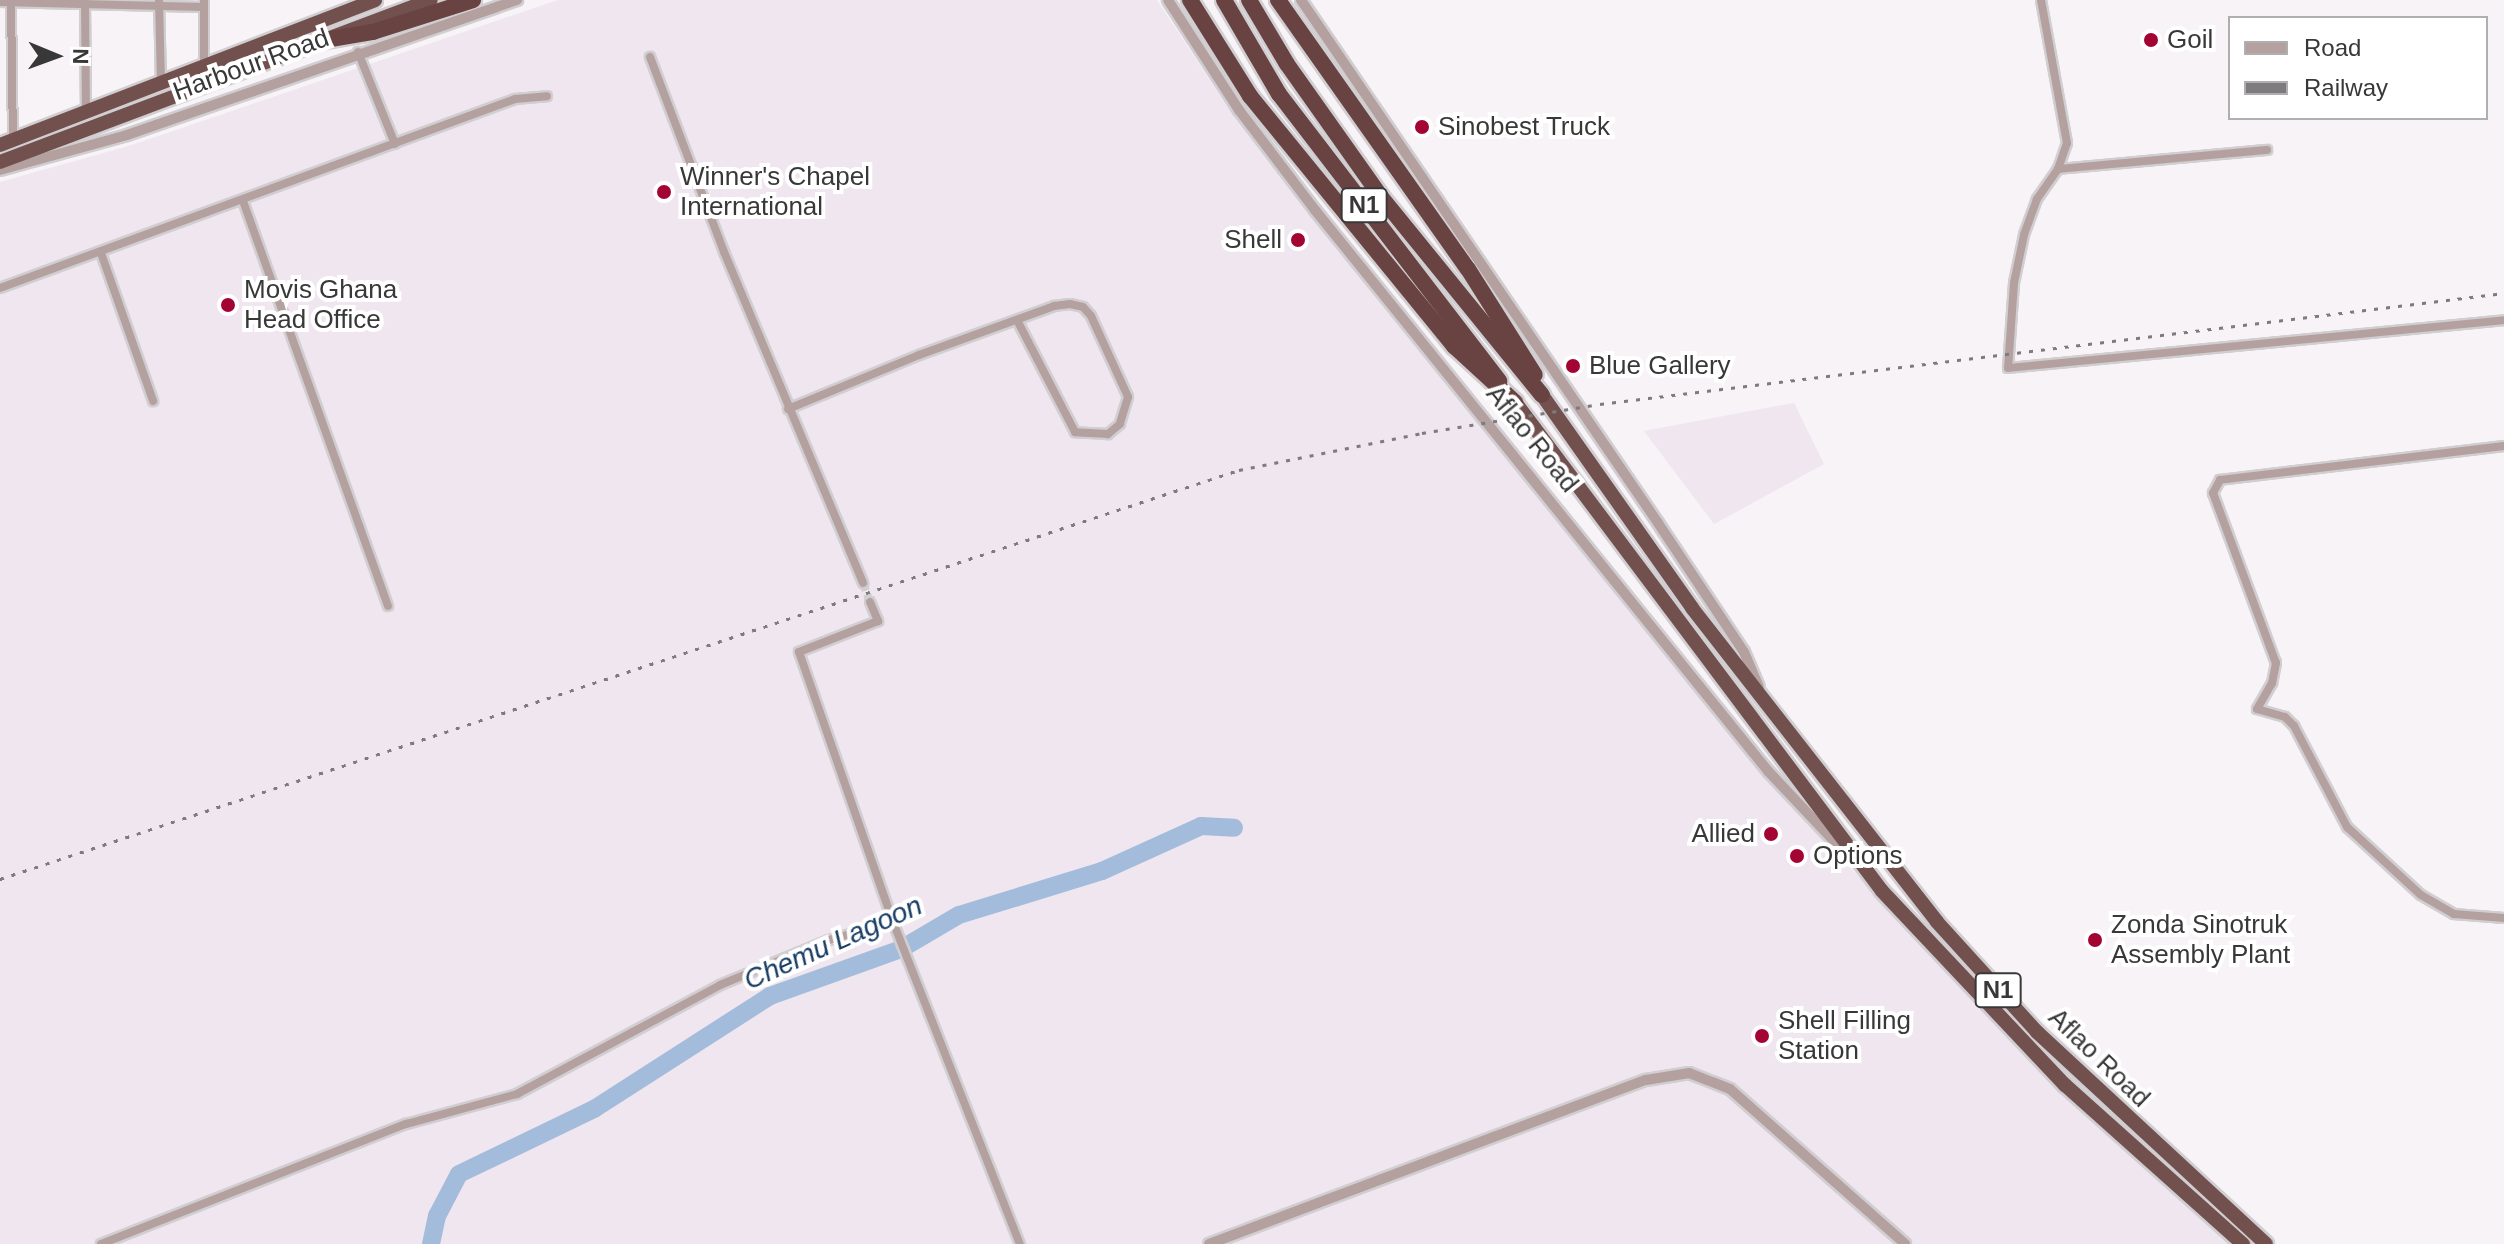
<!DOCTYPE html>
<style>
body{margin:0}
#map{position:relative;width:2504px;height:1244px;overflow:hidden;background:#f7f3f7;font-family:Arial,sans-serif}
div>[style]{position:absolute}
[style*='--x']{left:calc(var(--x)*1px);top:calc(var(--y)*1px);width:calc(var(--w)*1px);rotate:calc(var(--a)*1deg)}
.built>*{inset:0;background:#efe6ef}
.river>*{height:18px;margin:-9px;padding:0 9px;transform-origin:9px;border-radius:9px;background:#a3bcdb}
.minor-tunnel>*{height:8px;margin-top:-4px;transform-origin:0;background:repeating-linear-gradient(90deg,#d1ced1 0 8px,transparent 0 12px)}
.roads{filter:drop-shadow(2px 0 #d1ced1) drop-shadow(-2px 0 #d1ced1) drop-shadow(0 2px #d1ced1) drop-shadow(0 -2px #d1ced1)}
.minor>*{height:8px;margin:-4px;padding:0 4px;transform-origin:4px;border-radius:4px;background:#b4a19f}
.tertiary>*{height:10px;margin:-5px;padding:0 5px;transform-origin:5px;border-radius:5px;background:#b4a19f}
.trunk>*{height:14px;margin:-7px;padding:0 7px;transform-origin:7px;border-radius:7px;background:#72504e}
.motorway>*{height:16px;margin:-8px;padding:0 8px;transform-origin:8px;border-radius:8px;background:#684341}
.rail>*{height:3px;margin-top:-1.5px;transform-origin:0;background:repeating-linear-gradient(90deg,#7d7b7d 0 4px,transparent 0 12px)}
.dots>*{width:22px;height:22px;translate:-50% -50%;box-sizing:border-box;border:4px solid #fff;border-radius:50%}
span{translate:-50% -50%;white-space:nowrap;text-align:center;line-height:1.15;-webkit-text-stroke:8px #fff;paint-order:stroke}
.shield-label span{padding:2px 6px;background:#fff;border:2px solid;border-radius:6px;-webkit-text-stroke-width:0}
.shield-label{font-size:24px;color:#393839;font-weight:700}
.poi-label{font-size:26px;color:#393839}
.left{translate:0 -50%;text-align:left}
.right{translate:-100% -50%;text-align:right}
.street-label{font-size:26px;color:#393839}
.water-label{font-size:28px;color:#183c64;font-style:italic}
.legend{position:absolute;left:2228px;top:16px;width:260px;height:104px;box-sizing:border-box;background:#fff;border:2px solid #b0afb0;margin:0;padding:10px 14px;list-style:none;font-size:24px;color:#393839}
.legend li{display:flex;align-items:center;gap:16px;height:40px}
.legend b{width:40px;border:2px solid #b0afb0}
.north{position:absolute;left:16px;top:16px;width:80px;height:80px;-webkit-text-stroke:6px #fff;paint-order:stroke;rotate:91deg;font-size:22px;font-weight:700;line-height:32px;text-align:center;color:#393839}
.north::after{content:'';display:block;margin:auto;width:28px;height:36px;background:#393839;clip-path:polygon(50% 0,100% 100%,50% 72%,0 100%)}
</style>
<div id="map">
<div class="built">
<div style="clip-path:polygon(558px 0,1157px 0,1226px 105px,1383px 307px,1822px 838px,2071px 1099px,2230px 1244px,0 1244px,0 182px,132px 145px)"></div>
<div style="clip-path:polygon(1794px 403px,1824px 464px,1714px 524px,1644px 431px)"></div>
</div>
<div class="river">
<div style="--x:431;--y:1244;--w:29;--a:-78"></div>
<div style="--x:437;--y:1216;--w:47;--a:-62.4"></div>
<div style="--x:459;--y:1174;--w:150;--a:-25.7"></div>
<div style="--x:594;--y:1109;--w:209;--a:-32.7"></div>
<div style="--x:770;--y:996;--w:139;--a:-19.7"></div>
<div style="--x:901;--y:949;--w:67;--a:-30.4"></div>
<div style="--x:959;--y:915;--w:150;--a:-17.1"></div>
<div style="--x:1102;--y:871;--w:109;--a:-24.4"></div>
<div style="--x:1201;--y:826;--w:33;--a:3"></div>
</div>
<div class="minor-tunnel">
<div style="--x:863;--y:583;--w:20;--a:70"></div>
</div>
<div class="roads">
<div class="minor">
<div style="--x:11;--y:0;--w:140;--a:89.2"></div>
<div style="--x:159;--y:0;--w:81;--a:88.6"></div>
<div style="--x:204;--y:0;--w:65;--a:90"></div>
<div style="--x:2041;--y:0;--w:145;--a:79.7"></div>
<div style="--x:2067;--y:143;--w:28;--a:109"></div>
<div style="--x:2058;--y:169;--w:37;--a:125"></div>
<div style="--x:2037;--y:199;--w:38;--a:110"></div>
<div style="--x:2024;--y:235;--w:49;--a:101.8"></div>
<div style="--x:2014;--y:283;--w:85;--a:94"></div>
<div style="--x:2008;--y:368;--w:498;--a:-5.5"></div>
<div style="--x:85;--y:1;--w:110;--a:89.5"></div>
<div style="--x:0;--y:2;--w:203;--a:1.4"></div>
<div style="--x:358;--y:52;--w:99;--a:68.1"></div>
<div style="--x:650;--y:57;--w:209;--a:69.2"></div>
<div style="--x:724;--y:252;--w:359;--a:67.2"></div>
<div style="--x:2058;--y:169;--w:210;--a:-5.2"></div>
<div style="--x:243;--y:201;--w:430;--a:70.3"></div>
<div style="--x:101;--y:253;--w:157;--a:70.6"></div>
<div style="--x:0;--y:288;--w:549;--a:-20.15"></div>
<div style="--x:515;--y:99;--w:32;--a:-5"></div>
<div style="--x:788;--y:409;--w:142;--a:-22.4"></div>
<div style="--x:919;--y:355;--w:144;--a:-19.9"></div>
<div style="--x:1054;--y:306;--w:16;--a:-7"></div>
<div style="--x:1070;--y:304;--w:13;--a:13"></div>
<div style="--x:1083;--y:307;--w:12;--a:48"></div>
<div style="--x:1091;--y:316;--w:89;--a:65.4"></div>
<div style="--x:1128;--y:397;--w:28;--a:107"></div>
<div style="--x:1120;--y:424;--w:16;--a:140"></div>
<div style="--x:1108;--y:434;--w:33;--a:-177"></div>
<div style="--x:1075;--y:432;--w:124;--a:-117.4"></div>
<div style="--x:2504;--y:446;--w:286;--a:173.2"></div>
<div style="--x:2220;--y:480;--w:15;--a:118"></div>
<div style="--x:2213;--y:493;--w:181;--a:69.7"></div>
<div style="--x:2276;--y:663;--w:20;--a:101"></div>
<div style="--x:2272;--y:683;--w:30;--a:120"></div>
<div style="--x:2257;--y:709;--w:29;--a:16"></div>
<div style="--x:2285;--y:717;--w:13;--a:45"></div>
<div style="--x:2294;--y:726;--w:114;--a:62.3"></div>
<div style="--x:2347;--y:827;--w:100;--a:42.6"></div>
<div style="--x:2421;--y:895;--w:38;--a:30"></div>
<div style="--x:2454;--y:914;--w:50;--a:4.6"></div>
<div style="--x:870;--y:602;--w:21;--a:67"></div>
<div style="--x:878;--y:621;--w:85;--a:158.6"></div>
<div style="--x:799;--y:652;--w:286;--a:70.8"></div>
<div style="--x:893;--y:922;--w:346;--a:68.5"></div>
<div style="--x:101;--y:1244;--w:328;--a:-21.5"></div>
<div style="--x:406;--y:1124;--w:115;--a:-15.1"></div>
<div style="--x:517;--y:1094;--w:230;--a:-28.2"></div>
<div style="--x:720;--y:985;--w:118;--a:-22.4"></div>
<div style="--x:829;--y:940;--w:66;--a:-15.7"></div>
</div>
<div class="tertiary">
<div style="--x:1168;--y:0;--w:131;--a:57.2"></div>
<div style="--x:1239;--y:110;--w:126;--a:52.8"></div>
<div style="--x:1315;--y:210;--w:721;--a:51.08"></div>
<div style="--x:1768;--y:771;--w:120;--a:46.7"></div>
<div style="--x:1301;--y:0;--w:633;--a:55.68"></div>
<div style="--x:1658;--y:523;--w:155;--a:56.3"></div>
<div style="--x:1744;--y:652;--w:38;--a:67"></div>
<div style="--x:0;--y:170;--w:132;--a:-15.4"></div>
<div style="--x:127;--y:135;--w:413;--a:-19.1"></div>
<div style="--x:1209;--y:1244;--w:467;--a:-20.6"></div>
<div style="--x:1646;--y:1080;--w:44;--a:-9.2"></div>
<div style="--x:1689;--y:1073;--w:44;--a:21.3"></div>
<div style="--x:1730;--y:1089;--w:234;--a:41.5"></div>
</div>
<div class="trunk">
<div style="--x:0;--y:145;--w:402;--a:-21.1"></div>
<div style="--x:0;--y:162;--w:460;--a:-20.6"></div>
<div style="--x:1542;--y:395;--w:261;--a:54.8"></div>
<div style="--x:1692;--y:608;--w:398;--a:52"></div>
<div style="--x:1937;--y:922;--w:149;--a:47.7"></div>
<div style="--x:2037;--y:1032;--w:312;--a:42.8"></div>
<div style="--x:1515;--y:402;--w:611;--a:53.11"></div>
<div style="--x:1882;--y:891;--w:267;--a:46.7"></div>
<div style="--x:2065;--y:1085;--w:239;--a:41.8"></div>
</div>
<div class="motorway">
<div style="--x:1190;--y:0;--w:113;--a:58"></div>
<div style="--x:1250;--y:96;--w:323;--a:50.8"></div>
<div style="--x:1454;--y:346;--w:83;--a:42.6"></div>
<div style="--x:1224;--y:0;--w:109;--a:59.7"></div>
<div style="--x:1279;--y:94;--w:362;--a:52.5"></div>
<div style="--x:1249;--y:0;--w:74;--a:59.3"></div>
<div style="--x:1287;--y:64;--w:163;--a:54.7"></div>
<div style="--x:1381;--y:197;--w:255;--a:50.9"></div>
<div style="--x:1278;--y:0;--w:329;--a:54.8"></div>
<div style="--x:1468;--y:269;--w:125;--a:57.7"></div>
<div style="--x:319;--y:41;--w:55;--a:-9.5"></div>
<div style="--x:373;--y:32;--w:105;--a:-17.7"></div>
</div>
</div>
<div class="rail">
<div style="--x:0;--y:879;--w:1305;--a:-18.27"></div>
<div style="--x:1239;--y:470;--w:187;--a:-11.4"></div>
<div style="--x:1422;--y:433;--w:180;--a:-9.3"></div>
<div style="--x:1600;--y:404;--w:911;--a:-7"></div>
</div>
<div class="dots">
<div style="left:2151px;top:40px;background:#a30434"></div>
<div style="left:1422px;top:127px;background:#a30434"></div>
<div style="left:664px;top:192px;background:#a30434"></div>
<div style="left:1298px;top:240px;background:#a30434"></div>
<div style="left:228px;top:305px;background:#a30434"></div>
<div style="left:1573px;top:366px;background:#a30434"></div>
<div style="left:1771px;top:834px;background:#a30434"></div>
<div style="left:1797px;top:856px;background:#a30434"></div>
<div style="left:2095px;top:940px;background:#a30434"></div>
<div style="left:1762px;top:1036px;background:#a30434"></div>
</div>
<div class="shield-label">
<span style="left:1364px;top:205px">N1</span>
<span style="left:1998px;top:990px">N1</span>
</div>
<div class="poi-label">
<span class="left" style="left:2167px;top:40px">Goil</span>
<span class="left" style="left:1438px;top:127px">Sinobest Truck</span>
<span class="left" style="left:680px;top:192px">Winner's Chapel<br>International</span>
<span class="right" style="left:1282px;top:240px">Shell</span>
<span class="left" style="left:244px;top:305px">Movis Ghana<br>Head Office</span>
<span class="left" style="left:1589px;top:366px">Blue Gallery</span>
<span class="right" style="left:1755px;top:834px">Allied</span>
<span class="left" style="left:1813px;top:856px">Options</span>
<span class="left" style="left:2111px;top:940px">Zonda Sinotruk<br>Assembly Plant</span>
<span class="left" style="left:1778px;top:1036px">Shell Filling<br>Station</span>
</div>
<div class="street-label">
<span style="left:251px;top:65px;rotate:-20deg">Harbour Road</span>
<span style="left:1532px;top:439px;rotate:51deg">Aflao Road</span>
<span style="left:2099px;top:1058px;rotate:44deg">Aflao Road</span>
</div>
<div class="water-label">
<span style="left:833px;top:943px;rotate:-24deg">Chemu Lagoon</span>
</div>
<ul class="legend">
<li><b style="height:10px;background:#b4a19f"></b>Road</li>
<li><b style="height:10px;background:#7d7b7d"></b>Railway</li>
</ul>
<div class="north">N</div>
</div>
